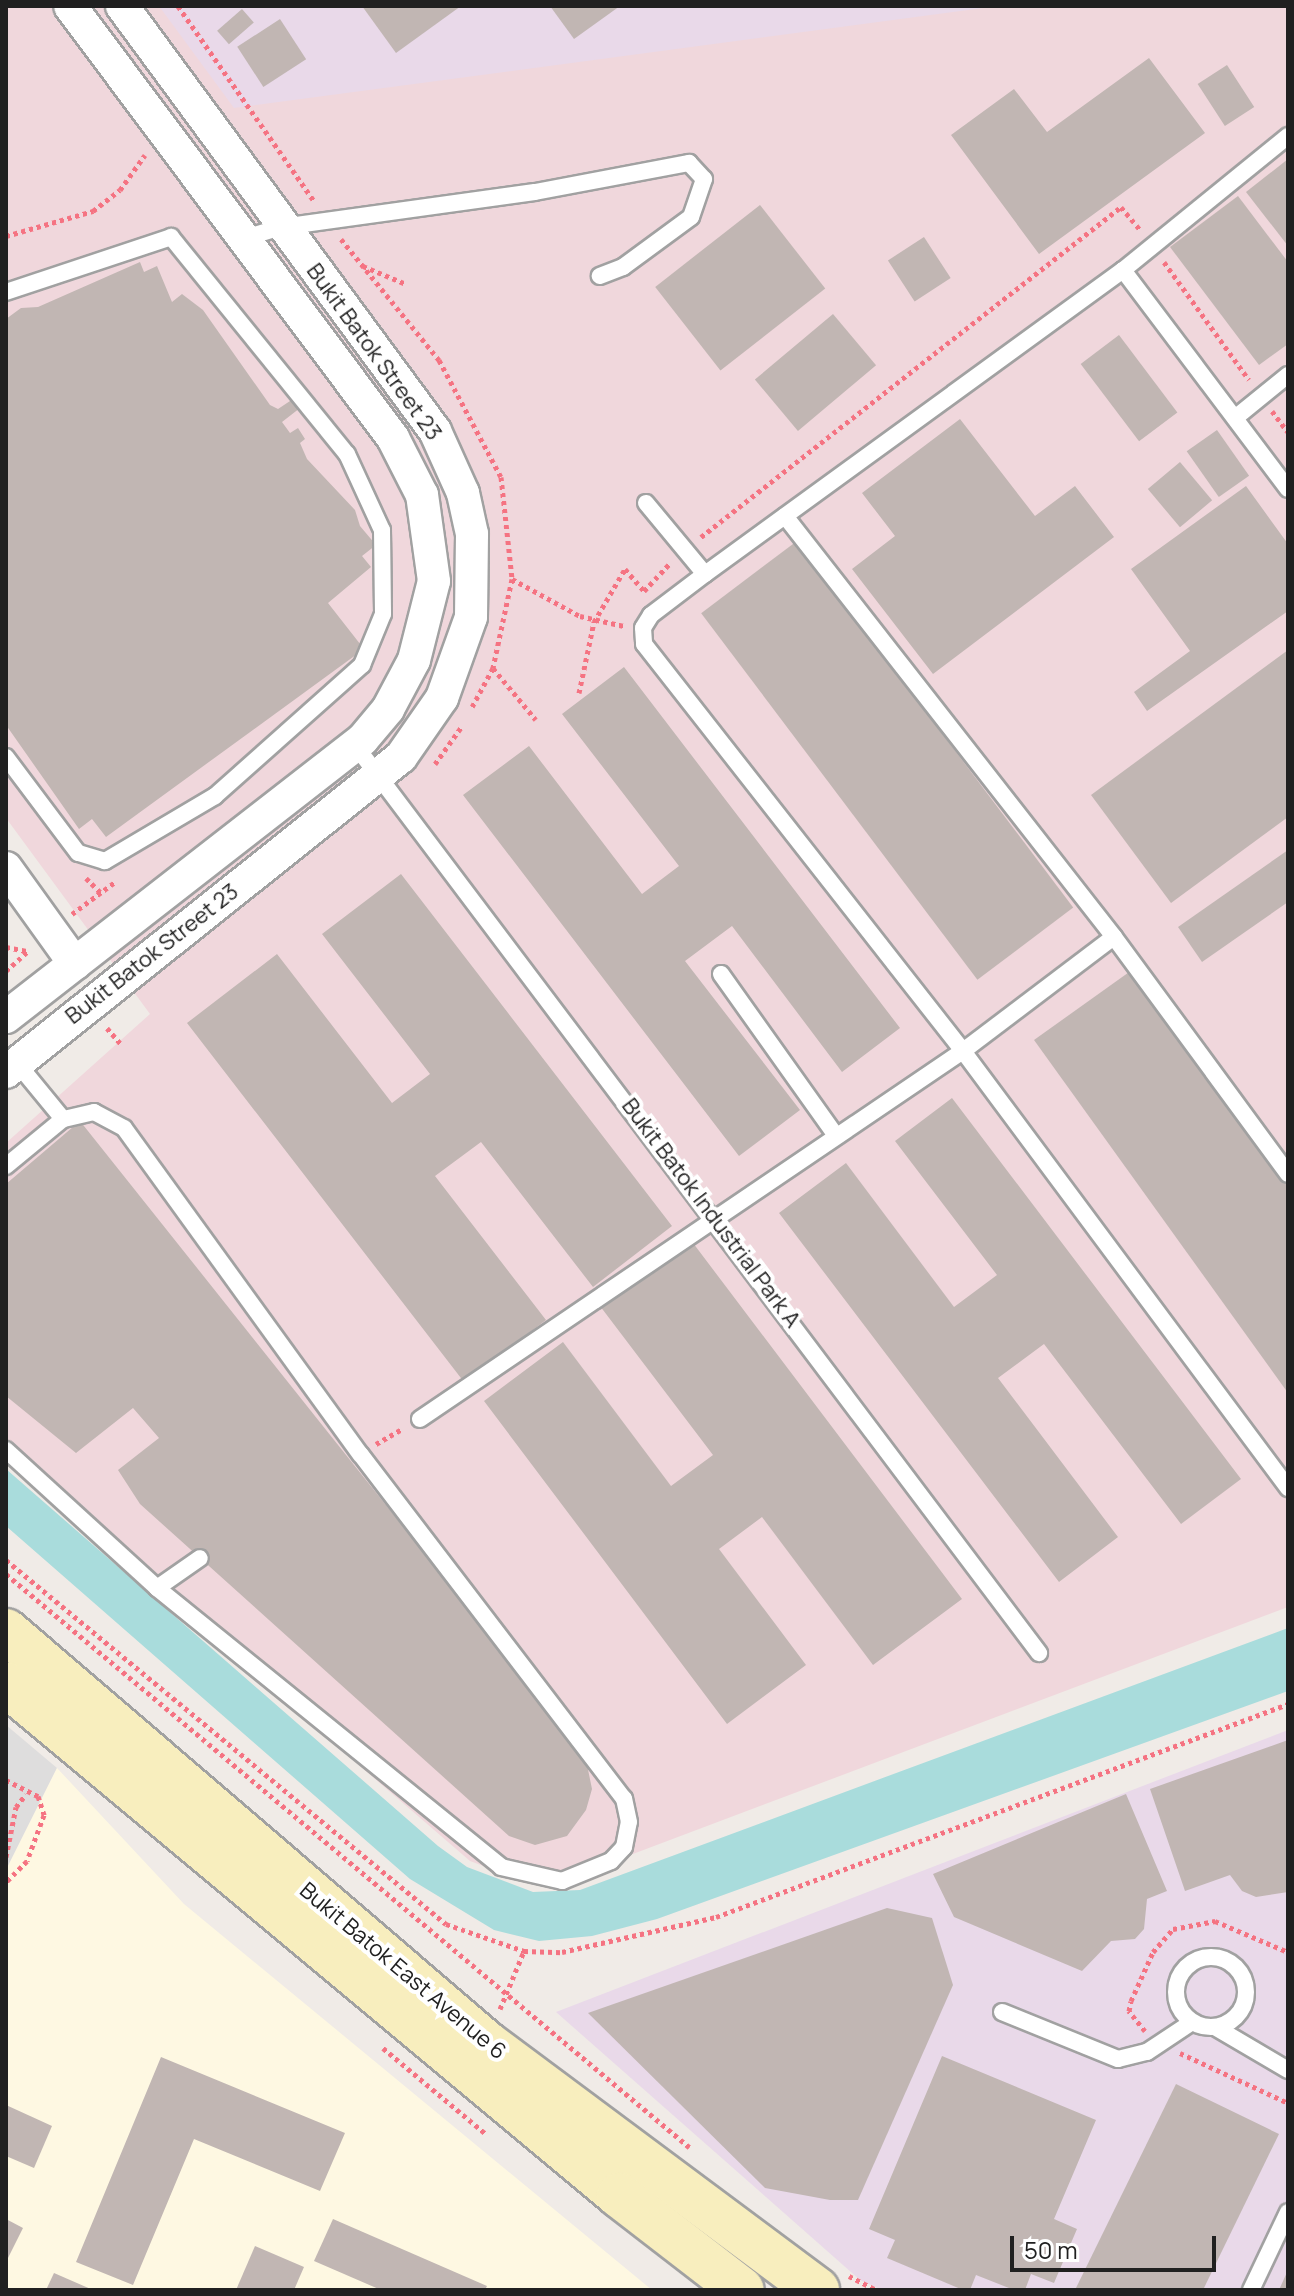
<!DOCTYPE html>
<style>
body{margin:0}
#map{position:relative;width:1294px;height:2296px;overflow:hidden;background:#f0ebe7;font-family:Manrope,sans-serif}
div>[style]{position:absolute}
[style*='--x']{left:calc(var(--x)*1px);top:calc(var(--y)*1px);width:calc(var(--w)*1px);rotate:calc(var(--a)*1deg)}
.residential>*{inset:0;background:#dedddd}
.commercial>*{inset:0;background:#f0d7dc}
.industrial>*{inset:0;background:#e9d9e9}
.education>*{inset:0;background:#fef8e2}
.water>*{inset:0;background:#a9dcdc}
.building>*{inset:0;background:#c1b6b3;transform-origin:0 0}
.path>*{height:5px;margin-top:-2.5px;transform-origin:0;background:repeating-linear-gradient(90deg,#f57382 0 4px,transparent 0 8px)}
.roads{filter:drop-shadow(2px 0 #a1a1a1) drop-shadow(-2px 0 #a1a1a1) drop-shadow(0 2px #a1a1a1) drop-shadow(0 -2px #a1a1a1)}
.service>*{height:16px;margin:-8px;padding:0 8px;transform-origin:8px;border-radius:8px;background:#fff}
.service>.ring{margin:-8px;padding:0;box-sizing:content-box;background:none;border:16px solid #fff;border-radius:50%}
.minor>*{height:32px;margin:-16px;padding:0 16px;transform-origin:16px;border-radius:16px;background:#fff}
.secondary>*{height:44px;margin:-22px;padding:0 22px;transform-origin:22px;border-radius:22px;background:#f8eebe}
span{translate:-50% -50%;white-space:nowrap;text-align:center;line-height:1.15;-webkit-text-stroke:8px #fff;paint-order:stroke}
.street-label{font-size:22px;color:#202020}
.frame{position:absolute;inset:0;border:8px solid #202020;pointer-events:none}
.scale{position:absolute;left:1010px;top:2236px;width:206px;height:36px;box-sizing:border-box;border:4px solid #202020;border-top:0;padding-left:10px;font-size:24px;line-height:28px;white-space:nowrap;color:#202020;-webkit-text-stroke:6px #fff;paint-order:stroke}
</style>
<div id="map">
<div class="residential">
<div style="clip-path:polygon(6px 1725px,57px 1768px,6px 1870px)"></div>
</div>
<div class="commercial">
<div style="clip-path:polygon(6px 6px,1288px 6px,1288px 1607px,564px 1880px,518px 1879px,470px 1861px,6px 1460px,6px 1143px,150px 1014px,6px 818px)"></div>
</div>
<div class="industrial">
<div style="clip-path:polygon(159px 6px,998px 6px,234px 108px)"></div>
<div style="clip-path:polygon(1288px 1730px,1288px 2290px,882px 2290px,860px 2280px,556px 2012px)"></div>
</div>
<div class="education">
<div style="clip-path:polygon(57px 1768px,184px 1904px,652px 2290px,6px 2290px,6px 1870px)"></div>
</div>
<div class="water">
<div style="clip-path:polygon(6px 1469px,438px 1846px,467px 1867px,533px 1892px,580px 1890px,1288px 1628px,1288px 1691px,657px 1919px,592px 1936px,539px 1941px,494px 1930px,410px 1879px,6px 1526px)"></div>
</div>
<div class="building">
<div style="clip-path:polygon(362px 6px,461px 6px,396px 53px)"></div>
<div style="clip-path:polygon(550px 6px,620px 6px,574px 39px)"></div>
<div style="left:242px;top:9px;width:18px;height:33px;rotate:49deg"></div>
<div style="left:280px;top:19px;width:48px;height:51px;rotate:57deg"></div>
<div style="clip-path:polygon(1149px 58px,1205px 133px,1039px 254px,951px 135px,1014px 89px,1047px 132px)"></div>
<div style="left:1227px;top:65px;width:50px;height:35px;rotate:57deg"></div>
<div style="clip-path:polygon(1288px 159px,1288px 246px,1246px 192px)"></div>
<div style="clip-path:polygon(1238px 196px,1288px 262px,1288px 344px,1259px 365px,1170px 247px)"></div>
<div style="left:760px;top:205px;width:106px;height:133px;rotate:52deg"></div>
<div style="left:924px;top:237px;width:49px;height:43px;rotate:57deg"></div>
<div style="clip-path:polygon(140px 262px,144px 272px,157px 266px,172px 302px,182px 294px,203px 310px,270px 405px,278px 409px,293px 399px,300px 408px,282px 422px,290px 433px,298px 428px,305px 439px,300px 443px,307px 459px,355px 510px,360px 526px,376px 545px,362px 556px,371px 567px,328px 603px,364px 649px,106px 837px,92px 819px,79px 829px,6px 725px,6px 319px,21px 308px,38px 307px)"></div>
<div style="left:833px;top:314px;width:67px;height:102px;rotate:50deg"></div>
<div style="left:1119px;top:335px;width:97px;height:48px;rotate:53deg"></div>
<div style="clip-path:polygon(960px 419px,1035px 516px,1075px 486px,1114px 537px,933px 674px,852px 569px,895px 536px,862px 493px)"></div>
<div style="left:1217px;top:430px;width:56px;height:37px;rotate:55deg"></div>
<div style="left:1180px;top:462px;width:50px;height:42px;rotate:50deg"></div>
<div style="clip-path:polygon(1246px 486px,1288px 544px,1288px 611px,1147px 711px,1134px 692px,1190px 651px,1131px 569px)"></div>
<div style="left:797px;top:541px;width:459px;height:120px;rotate:53deg"></div>
<div style="clip-path:polygon(1288px 650px,1288px 817px,1171px 903px,1091px 795px)"></div>
<div style="clip-path:polygon(624px 667px,900px 1028px,842px 1072px,732px 926px,685px 961px,800px 1110px,739px 1156px,463px 795px,529px 746px,642px 894px,679px 866px,562px 714px)"></div>
<div style="clip-path:polygon(1288px 850px,1288px 902px,1202px 962px,1178px 927px)"></div>
<div style="clip-path:polygon(401px 874px,672px 1226px,593px 1287px,481px 1142px,435px 1176px,546px 1320px,464px 1382px,187px 1023px,277px 954px,392px 1103px,430px 1074px,322px 934px)"></div>
<div style="clip-path:polygon(1132px 970px,1288px 1187px,1288px 1393px,1034px 1040px)"></div>
<div style="clip-path:polygon(952px 1098px,1241px 1479px,1181px 1524px,1044px 1344px,998px 1378px,1118px 1537px,1059px 1582px,779px 1213px,846px 1163px,954px 1307px,997px 1275px,895px 1141px)"></div>
<div style="clip-path:polygon(80px 1121px,585px 1755px,592px 1789px,586px 1810px,567px 1836px,535px 1845px,509px 1836px,140px 1504px,118px 1470px,159px 1438px,133px 1408px,76px 1453px,6px 1396px,6px 1184px)"></div>
<div style="clip-path:polygon(690px 1239px,962px 1599px,873px 1665px,762px 1517px,719px 1549px,806px 1665px,727px 1724px,484px 1401px,563px 1342px,671px 1486px,713px 1455px,600px 1306px)"></div>
<div style="clip-path:polygon(1288px 1740px,1288px 1892px,1256px 1897px,1242px 1891px,1230px 1875px,1185px 1891px,1150px 1789px)"></div>
<div style="clip-path:polygon(1126px 1794px,1167px 1891px,1147px 1899px,1144px 1929px,1135px 1939px,1111px 1941px,1082px 1971px,954px 1917px,933px 1874px)"></div>
<div style="clip-path:polygon(887px 1908px,932px 1918px,953px 1985px,858px 2200px,830px 2200px,765px 2188px,588px 2013px)"></div>
<div style="clip-path:polygon(942px 2056px,1096px 2120px,1054px 2219px,1077px 2229px,1054px 2283px,1031px 2274px,1025px 2290px,1014px 2290px,976px 2275px,970px 2290px,963px 2290px,887px 2258px,895px 2240px,869px 2229px)"></div>
<div style="clip-path:polygon(161px 2057px,345px 2133px,320px 2191px,194px 2139px,133px 2285px,76px 2262px)"></div>
<div style="clip-path:polygon(1176px 2084px,1279px 2134px,1203px 2290px,1075px 2290px)"></div>
<div style="clip-path:polygon(6px 2105px,52px 2126px,34px 2168px,6px 2156px)"></div>
<div style="clip-path:polygon(6px 2219px,23px 2228px,6px 2262px)"></div>
<div style="clip-path:polygon(333px 2219px,487px 2286px,485px 2290px,381px 2290px,314px 2261px)"></div>
<div style="clip-path:polygon(255px 2246px,304px 2267px,294px 2290px,236px 2290px)"></div>
<div style="clip-path:polygon(1288px 2270px,1288px 2290px,1279px 2290px)"></div>
<div style="clip-path:polygon(54px 2273px,93px 2290px,46px 2290px)"></div>
</div>
<div class="path">
<div style="--x:178;--y:6;--w:238;--a:55.1"></div>
<div style="--x:6;--y:236;--w:91;--a:-16"></div>
<div style="--x:93;--y:211;--w:34;--a:-38"></div>
<div style="--x:120;--y:190;--w:43;--a:-54.5"></div>
<div style="--x:341;--y:239;--w:156;--a:51"></div>
<div style="--x:439;--y:360;--w:132;--a:62.1"></div>
<div style="--x:501;--y:477;--w:103;--a:83.8"></div>
<div style="--x:512;--y:579;--w:91;--a:102.1"></div>
<div style="--x:493;--y:668;--w:44;--a:118.3"></div>
<div style="--x:1164;--y:262;--w:145;--a:54.2"></div>
<div style="--x:363;--y:266;--w:47;--a:22.7"></div>
<div style="--x:1272;--y:411;--w:26;--a:53"></div>
<div style="--x:701;--y:537;--w:534;--a:-38.16"></div>
<div style="--x:1121;--y:207;--w:31;--a:50"></div>
<div style="--x:512;--y:579;--w:77;--a:28.6"></div>
<div style="--x:580;--y:616;--w:45;--a:12.8"></div>
<div style="--x:493;--y:668;--w:67;--a:50.4"></div>
<div style="--x:579;--y:693;--w:73;--a:-78.1"></div>
<div style="--x:594;--y:622;--w:61;--a:-59.7"></div>
<div style="--x:625;--y:569;--w:29;--a:49"></div>
<div style="--x:644;--y:591;--w:37;--a:-47"></div>
<div style="--x:435;--y:764;--w:47;--a:-54.6"></div>
<div style="--x:86;--y:878;--w:20;--a:45"></div>
<div style="--x:72;--y:914;--w:54;--a:-36.7"></div>
<div style="--x:6;--y:947;--w:21;--a:11"></div>
<div style="--x:6;--y:971;--w:31;--a:-42"></div>
<div style="--x:107;--y:1028;--w:21;--a:49"></div>
<div style="--x:376;--y:1444;--w:30;--a:-30"></div>
<div style="--x:6;--y:1560;--w:571;--a:39.6"></div>
<div style="--x:446;--y:1924;--w:83;--a:19.1"></div>
<div style="--x:524;--y:1951;--w:38;--a:2"></div>
<div style="--x:562;--y:1952;--w:158;--a:-12.8"></div>
<div style="--x:716;--y:1917;--w:610;--a:-20.42"></div>
<div style="--x:6;--y:1574;--w:892;--a:39.99"></div>
<div style="--x:6;--y:1780;--w:36;--a:27"></div>
<div style="--x:38;--y:1796;--w:20;--a:72"></div>
<div style="--x:44;--y:1815;--w:49;--a:110.3"></div>
<div style="--x:27;--y:1861;--w:30;--a:135"></div>
<div style="--x:6;--y:1857;--w:51;--a:-78.7"></div>
<div style="--x:16;--y:1807;--w:16;--a:-52"></div>
<div style="--x:500;--y:2009;--w:63;--a:-67.5"></div>
<div style="--x:1145;--y:2031;--w:26;--a:-129"></div>
<div style="--x:1129;--y:2011;--w:10;--a:-79"></div>
<div style="--x:1131;--y:2001;--w:54;--a:-65.8"></div>
<div style="--x:1153;--y:1952;--w:30;--a:-49"></div>
<div style="--x:1173;--y:1929;--w:43;--a:-10.8"></div>
<div style="--x:1215;--y:1921;--w:79;--a:23"></div>
<div style="--x:383;--y:2048;--w:134;--a:39.9"></div>
<div style="--x:1180;--y:2053;--w:119;--a:24.8"></div>
<div style="--x:849;--y:2276;--w:31;--a:27"></div>
</div>
<div class="roads">
<div class="service">
<div style="--x:1288;--y:136;--w:213;--a:140.9"></div>
<div style="--x:1123;--y:270;--w:517;--a:143.97"></div>
<div style="--x:705;--y:574;--w:68;--a:142.8"></div>
<div style="--x:651;--y:615;--w:15;--a:122"></div>
<div style="--x:643;--y:628;--w:16;--a:86"></div>
<div style="--x:644;--y:644;--w:517;--a:51.91"></div>
<div style="--x:963;--y:1051;--w:545;--a:53.36"></div>
<div style="--x:245;--y:238;--w:39;--a:-17"></div>
<div style="--x:282;--y:227;--w:255;--a:-7.9"></div>
<div style="--x:535;--y:192;--w:157;--a:-10.7"></div>
<div style="--x:689;--y:163;--w:22;--a:47"></div>
<div style="--x:704;--y:179;--w:40;--a:108.9"></div>
<div style="--x:691;--y:217;--w:84;--a:143.7"></div>
<div style="--x:623;--y:267;--w:25;--a:159"></div>
<div style="--x:1123;--y:270;--w:274;--a:53"></div>
<div style="--x:6;--y:292;--w:174;--a:-18.4"></div>
<div style="--x:171;--y:237;--w:279;--a:51"></div>
<div style="--x:347;--y:454;--w:84;--a:65.3"></div>
<div style="--x:382;--y:530;--w:84;--a:89.3"></div>
<div style="--x:383;--y:614;--w:55;--a:112.4"></div>
<div style="--x:362;--y:665;--w:197;--a:138.3"></div>
<div style="--x:215;--y:796;--w:128;--a:149.4"></div>
<div style="--x:105;--y:861;--w:28;--a:-163"></div>
<div style="--x:78;--y:853;--w:120;--a:-126.9"></div>
<div style="--x:1235;--y:418;--w:68;--a:-39.1"></div>
<div style="--x:646;--y:503;--w:92;--a:50.3"></div>
<div style="--x:785;--y:516;--w:534;--a:51.99"></div>
<div style="--x:1114;--y:937;--w:294;--a:53.7"></div>
<div style="--x:355;--y:745;--w:1137;--a:53.01"></div>
<div style="--x:721;--y:974;--w:199;--a:54.6"></div>
<div style="--x:6;--y:1166;--w:74;--a:-39.5"></div>
<div style="--x:420;--y:1419;--w:656;--a:-34.13"></div>
<div style="--x:963;--y:1051;--w:189;--a:-37.1"></div>
<div style="--x:6;--y:1450;--w:205;--a:42.4"></div>
<div style="--x:157;--y:1588;--w:443;--a:39"></div>
<div style="--x:501;--y:1867;--w:63;--a:12.9"></div>
<div style="--x:562;--y:1881;--w:53;--a:-22.2"></div>
<div style="--x:611;--y:1861;--w:19;--a:-47"></div>
<div style="--x:624;--y:1847;--w:25;--a:-79"></div>
<div style="--x:629;--y:1822;--w:24;--a:-102"></div>
<div style="--x:624;--y:1799;--w:434;--a:-127.4"></div>
<div style="--x:360;--y:1454;--w:402;--a:-125.9"></div>
<div style="--x:124;--y:1128;--w:34;--a:-152"></div>
<div style="--x:94;--y:1112;--w:32;--a:167"></div>
<div style="--x:63;--y:1119;--w:72;--a:-129.4"></div>
<div style="--x:157;--y:1588;--w:52;--a:-34.9"></div>
<div class="ring" style="left:1176px;top:1957px;width:54px;height:54px"></div>
<div style="--x:1002;--y:2012;--w:125;--a:22.1"></div>
<div style="--x:1118;--y:2059;--w:30;--a:-14"></div>
<div style="--x:1147;--y:2052;--w:54;--a:-33.7"></div>
<div style="--x:1215;--y:2027;--w:85;--a:30.5"></div>
<div style="--x:1251;--y:2290;--w:86;--a:-64.6"></div>
</div>
<div class="minor">
<div style="--x:6;--y:868;--w:118;--a:54.3"></div>
<div style="--x:6;--y:1017;--w:452;--a:-37.9"></div>
<div style="--x:363;--y:739;--w:39;--a:-50"></div>
<div style="--x:388;--y:709;--w:55;--a:-62"></div>
<div style="--x:414;--y:660;--w:81;--a:-75.8"></div>
<div style="--x:434;--y:581;--w:87;--a:-97.9"></div>
<div style="--x:422;--y:495;--w:64;--a:-117"></div>
<div style="--x:393;--y:438;--w:539;--a:-126.78"></div>
<div style="--x:6;--y:1072;--w:505;--a:-38.57"></div>
<div style="--x:401;--y:757;--w:72;--a:-55.2"></div>
<div style="--x:442;--y:698;--w:86;--a:-70.3"></div>
<div style="--x:471;--y:617;--w:83;--a:-89.3"></div>
<div style="--x:472;--y:534;--w:42;--a:-102.4"></div>
<div style="--x:463;--y:493;--w:68;--a:-114.3"></div>
<div style="--x:435;--y:431;--w:528;--a:-126.37"></div>
</div>
<div class="secondary">
<div style="--x:6;--y:1631;--w:633;--a:40.64"></div>
<div style="--x:486;--y:2043;--w:413;--a:36.7"></div>
<div style="--x:6;--y:1684;--w:798;--a:39.81"></div>
<div style="--x:619;--y:2195;--w:155;--a:37.7"></div>
</div>
</div>
<div class="street-label">
<span style="left:374px;top:352px;rotate:54deg">Bukit Batok Street 23</span>
<span style="left:152px;top:954px;rotate:-38deg">Bukit Batok Street 23</span>
<span style="left:711px;top:1213px;rotate:53deg">Bukit Batok Industrial Park A</span>
<span style="left:403px;top:1971px;rotate:40deg">Bukit Batok East Avenue 6</span>
</div>
<div class="frame"></div>
<div class="scale">50 m</div>
</div>
